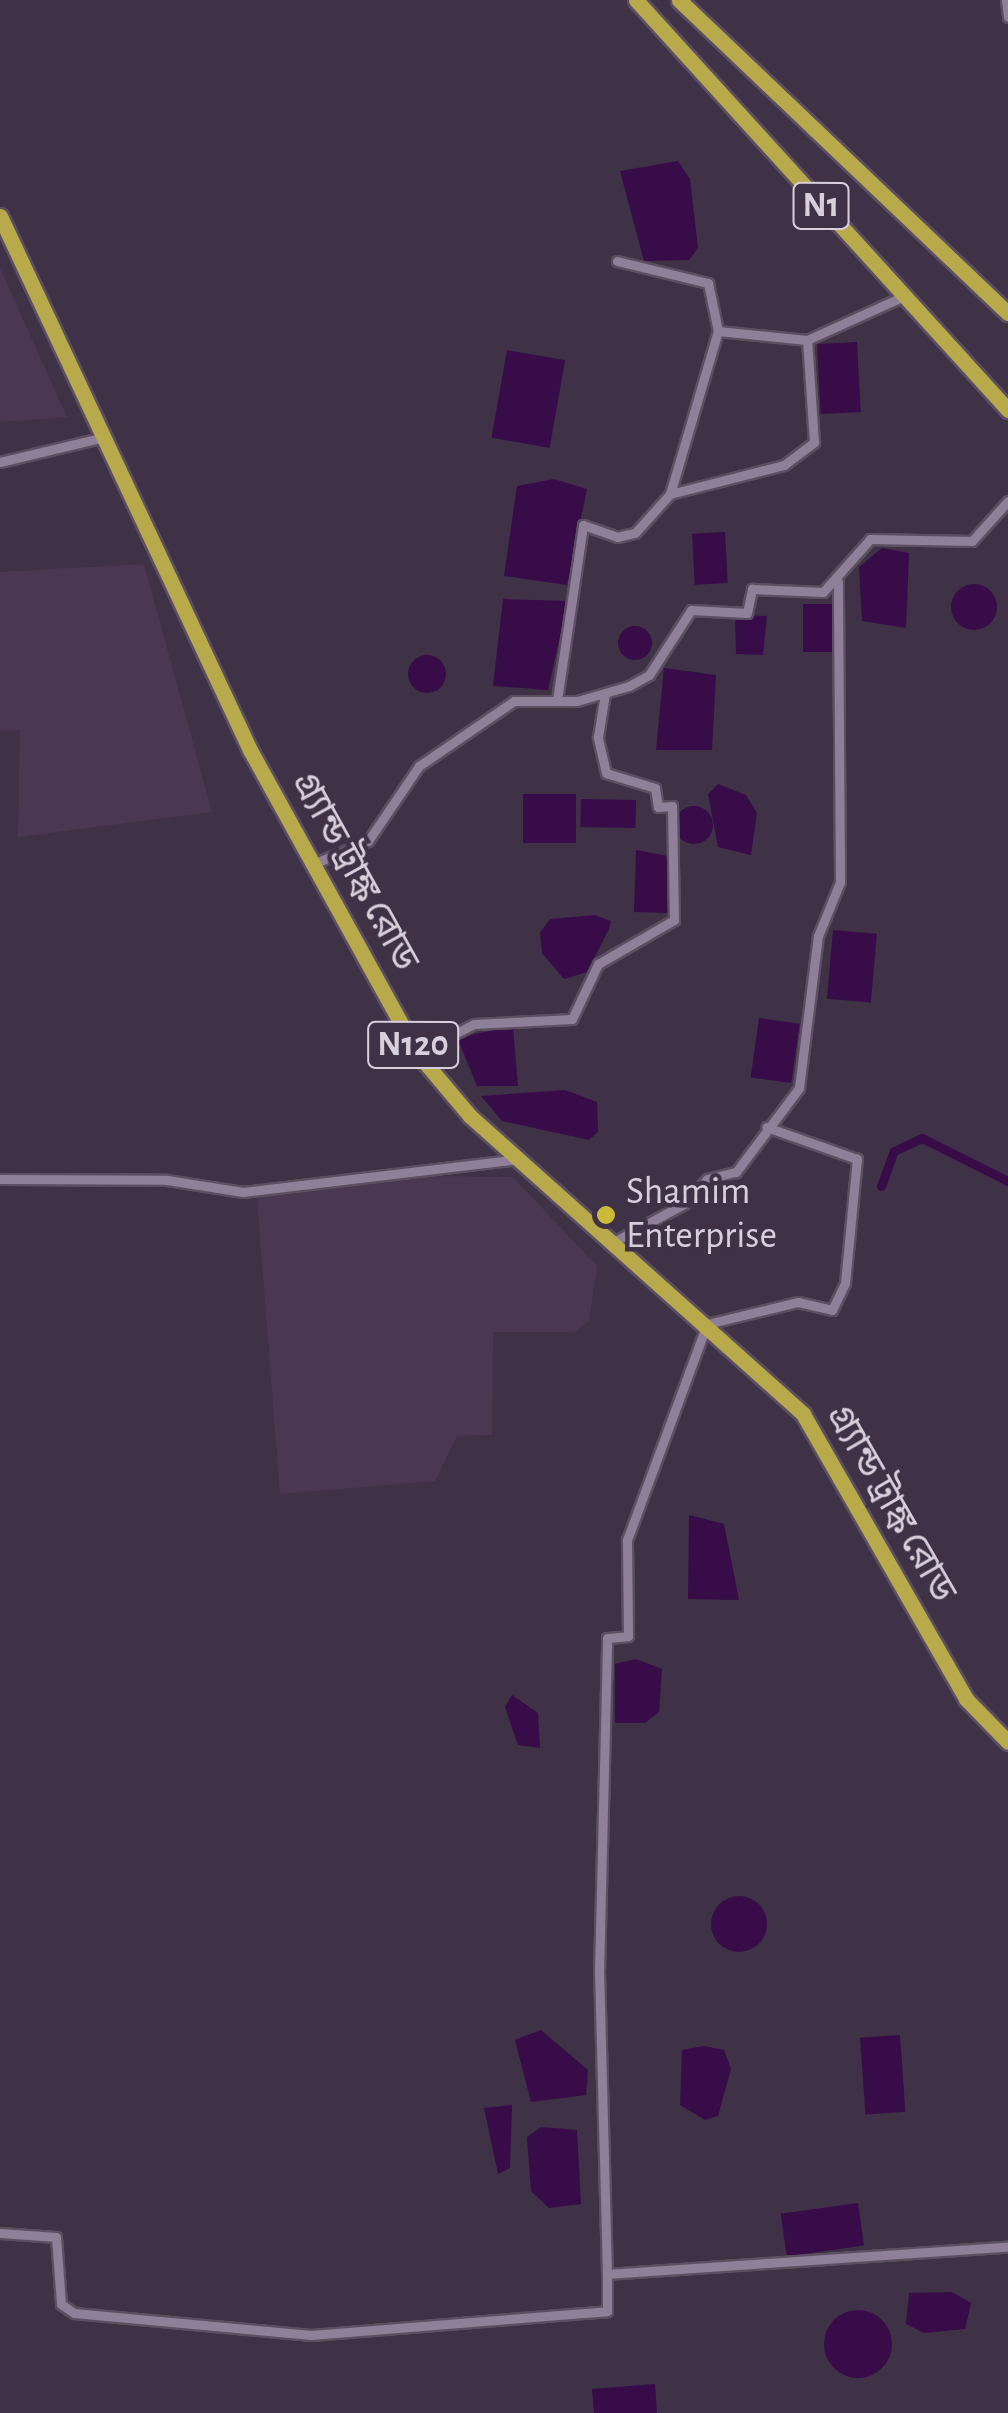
<!DOCTYPE html>
<meta charset="utf-8">
<style>
body{margin:0}
#map{position:relative;width:1008px;height:2413px;overflow:hidden;background:#3f3146;font-family:"Alegreya Sans","Noto Sans Bengali",sans-serif}
div>[style]{position:absolute}
[style*='--x']{left:calc(var(--x)*1px);top:calc(var(--y)*1px);width:calc(var(--w)*1px);rotate:calc(var(--a)*1deg)}
.built>*{inset:0;background:#4a3853}
.water>*{inset:0;background:#370c49;transform-origin:0 0}
.round{border-radius:50%}
.canal>*{height:9px;margin:-4.5px;padding:0 4.5px;transform-origin:4.5px;border-radius:4.5px;background:#370c49}
.roads{filter:drop-shadow(2px 0 #5b4f61) drop-shadow(-2px 0 #5b4f61) drop-shadow(0 2px #5b4f61) drop-shadow(0 -2px #5b4f61)}
.street>*{height:9px;margin:-4.5px;padding:0 4.5px;transform-origin:4.5px;border-radius:4.5px;background:#8f7f98}
.highway>*{height:15px;margin:-7.5px;padding:0 7.5px;transform-origin:7.5px;border-radius:7.5px;background:#b8aa4a}
.dots>*{width:28px;height:28px;translate:-50% -50%;box-sizing:border-box;border:5px solid #3f3146;border-radius:50%}
span{translate:-50% -50%;white-space:nowrap;text-align:center;line-height:1.15;-webkit-text-stroke:9px #3f3146;paint-order:stroke}
.shield-label span{padding:2px 8px;background:#3f3146;border:2px solid;border-radius:8px;-webkit-text-stroke-width:0}
.shield-label{font-size:35px;color:#d8cfdc;font-weight:700}
.street-label{font-size:38px;color:#d8cfdc}
.poi-label{font-size:38px;color:#d8cfdc}
.left{translate:0 -50%;text-align:left}
</style>
<div id="map">
<div class="built">
<div style="clip-path:polygon(0 268px,67px 417px,0 422px)"></div>
<div style="clip-path:polygon(144px 564px,212px 812px,18px 837px,20px 730px,0 730px,0 572px)"></div>
<div style="clip-path:polygon(367px 1176px,513px 1177px,597px 1266px,589px 1321px,574px 1332px,493px 1332px,492px 1435px,457px 1436px,435px 1481px,280px 1494px,257px 1198px)"></div>
</div>
<div class="water">
<div style="clip-path:polygon(678px 161px,690px 179px,698px 248px,689px 260px,644px 261px,620px 171px)"></div>
<div style="left:857px;top:342px;width:70px;height:40px;rotate:87deg"></div>
<div style="left:507px;top:350px;width:59px;height:89px;rotate:10deg"></div>
<div style="clip-path:polygon(554px 479px,587px 489px,567px 585px,504px 576px,517px 486px)"></div>
<div style="left:725px;top:532px;width:51px;height:33px;rotate:87deg"></div>
<div style="clip-path:polygon(882px 548px,909px 553px,906px 628px,862px 621px,859px 567px)"></div>
<div class="round" style="left:951px;top:584px;width:46px;height:46px"></div>
<div style="clip-path:polygon(503px 599px,568px 601px,548px 690px,493px 686px)"></div>
<div style="left:803px;top:604px;width:32px;height:48px"></div>
<div style="clip-path:polygon(735px 615px,767px 616px,763px 655px,736px 654px)"></div>
<div class="round" style="left:618px;top:626px;width:34px;height:34px"></div>
<div class="round" style="left:408px;top:655px;width:38px;height:38px"></div>
<div style="clip-path:polygon(664px 668px,716px 675px,712px 750px,656px 750px)"></div>
<div style="clip-path:polygon(718px 784px,746px 795px,757px 813px,751px 855px,718px 847px,708px 794px)"></div>
<div style="left:576px;top:794px;width:49px;height:53px;rotate:90deg"></div>
<div style="left:581px;top:799px;width:55px;height:28px;rotate:1deg"></div>
<div class="round" style="left:675px;top:806px;width:38px;height:38px"></div>
<div style="clip-path:polygon(636px 850px,673px 857px,669px 913px,634px 912px)"></div>
<div style="clip-path:polygon(595px 915px,611px 921px,609px 929px,587px 972px,564px 979px,542px 953px,540px 933px,550px 919px)"></div>
<div style="left:833px;top:930px;width:44px;height:69px;rotate:5deg"></div>
<div style="left:759px;top:1018px;width:41px;height:60px;rotate:8deg"></div>
<div style="clip-path:polygon(513px 1027px,518px 1086px,477px 1086px,457px 1037px)"></div>
<div style="clip-path:polygon(565px 1090px,597px 1102px,598px 1132px,589px 1140px,502px 1121px,481px 1096px)"></div>
<div style="clip-path:polygon(689px 1515px,724px 1524px,739px 1600px,688px 1599px)"></div>
<div style="clip-path:polygon(636px 1659px,662px 1669px,659px 1712px,645px 1723px,615px 1723px,615px 1664px)"></div>
<div style="clip-path:polygon(512px 1695px,538px 1713px,540px 1748px,518px 1745px,505px 1707px)"></div>
<div class="round" style="left:711px;top:1896px;width:56px;height:56px"></div>
<div style="clip-path:polygon(541px 2030px,588px 2070px,586px 2095px,531px 2102px,515px 2040px)"></div>
<div style="left:900px;top:2035px;width:77px;height:40px;rotate:86deg"></div>
<div style="clip-path:polygon(704px 2046px,724px 2050px,731px 2069px,718px 2116px,705px 2120px,680px 2105px,682px 2050px)"></div>
<div style="clip-path:polygon(512px 2105px,510px 2168px,498px 2174px,484px 2108px)"></div>
<div style="clip-path:polygon(541px 2127px,577px 2130px,581px 2204px,549px 2208px,531px 2191px,527px 2137px)"></div>
<div style="left:858px;top:2203px;width:43px;height:78px;rotate:82deg"></div>
<div style="clip-path:polygon(952px 2292px,971px 2303px,965px 2329px,924px 2333px,906px 2324px,909px 2293px)"></div>
<div class="round" style="left:824px;top:2310px;width:68px;height:68px"></div>
<div style="clip-path:polygon(655px 2384px,657px 2413px,594px 2413px,592px 2389px)"></div>
</div>
<div class="canal">
<div style="--x:881;--y:1186;--w:37;--a:-70"></div>
<div style="--x:894;--y:1151;--w:31;--a:-25"></div>
<div style="--x:922;--y:1138;--w:96;--a:26.6"></div>
</div>
<div class="roads">
<div class="street">
<div style="--x:1006;--y:0;--w:17;--a:83"></div>
<div style="--x:617;--y:261;--w:94;--a:13.6"></div>
<div style="--x:708;--y:283;--w:49;--a:78.2"></div>
<div style="--x:718;--y:331;--w:89;--a:5.8"></div>
<div style="--x:0;--y:462;--w:108;--a:-13.4"></div>
<div style="--x:670;--y:494;--w:170;--a:-73.6"></div>
<div style="--x:557;--y:700;--w:177;--a:-81.5"></div>
<div style="--x:583;--y:525;--w:36;--a:19"></div>
<div style="--x:617;--y:537;--w:18;--a:-13"></div>
<div style="--x:635;--y:533;--w:52;--a:-48.1"></div>
<div style="--x:670;--y:494;--w:118;--a:-14.3"></div>
<div style="--x:784;--y:465;--w:38;--a:-37"></div>
<div style="--x:814;--y:442;--w:102;--a:-93.9"></div>
<div style="--x:807;--y:340;--w:107;--a:-24.4"></div>
<div style="--x:313;--y:864;--w:60;--a:-22.7"></div>
<div style="--x:368;--y:841;--w:91;--a:-55.8"></div>
<div style="--x:419;--y:766;--w:115;--a:-34.4"></div>
<div style="--x:514;--y:701;--w:63;--a:0"></div>
<div style="--x:577;--y:701;--w:54;--a:-16.1"></div>
<div style="--x:629;--y:686;--w:23;--a:-29"></div>
<div style="--x:649;--y:675;--w:77;--a:-57.1"></div>
<div style="--x:691;--y:610;--w:56;--a:3.1"></div>
<div style="--x:747;--y:613;--w:25;--a:-78"></div>
<div style="--x:752;--y:589;--w:71;--a:2.4"></div>
<div style="--x:823;--y:592;--w:71;--a:-48.4"></div>
<div style="--x:870;--y:539;--w:102;--a:1.1"></div>
<div style="--x:972;--y:541;--w:54;--a:-48"></div>
<div style="--x:417;--y:1053;--w:64;--a:-27"></div>
<div style="--x:474;--y:1024;--w:98;--a:-2.9"></div>
<div style="--x:572;--y:1019;--w:61;--a:-64.7"></div>
<div style="--x:598;--y:964;--w:88;--a:-30.1"></div>
<div style="--x:674;--y:920;--w:114;--a:-91"></div>
<div style="--x:672;--y:806;--w:14;--a:176"></div>
<div style="--x:658;--y:807;--w:19;--a:-99"></div>
<div style="--x:655;--y:788;--w:51;--a:-163"></div>
<div style="--x:606;--y:773;--w:37;--a:-103"></div>
<div style="--x:598;--y:737;--w:44;--a:-80.8"></div>
<div style="--x:0;--y:1179;--w:167;--a:0.3"></div>
<div style="--x:167;--y:1180;--w:77;--a:9"></div>
<div style="--x:243;--y:1192;--w:280;--a:-6.8"></div>
<div style="--x:610;--y:1244;--w:84;--a:-28.4"></div>
<div style="--x:684;--y:1204;--w:34;--a:-47"></div>
<div style="--x:707;--y:1179;--w:30;--a:-14"></div>
<div style="--x:736;--y:1172;--w:105;--a:-53.1"></div>
<div style="--x:799;--y:1088;--w:153;--a:-82.9"></div>
<div style="--x:818;--y:936;--w:58;--a:-67.8"></div>
<div style="--x:840;--y:882;--w:300;--a:-90.4"></div>
<div style="--x:0;--y:2233;--w:56;--a:4.1"></div>
<div style="--x:56;--y:2237;--w:67;--a:85.7"></div>
<div style="--x:61;--y:2304;--w:16;--a:35"></div>
<div style="--x:74;--y:2313;--w:238;--a:5.3"></div>
<div style="--x:311;--y:2335;--w:297;--a:-4.6"></div>
<div style="--x:607;--y:2311;--w:37;--a:-90"></div>
<div style="--x:607;--y:2274;--w:402;--a:-3.9"></div>
<div style="--x:607;--y:2274;--w:301;--a:-91.5"></div>
<div style="--x:599;--y:1973;--w:335;--a:-88.6"></div>
<div style="--x:607;--y:1638;--w:21;--a:-5"></div>
<div style="--x:628;--y:1636;--w:96;--a:-90.6"></div>
<div style="--x:627;--y:1540;--w:230;--a:-69.7"></div>
<div style="--x:707;--y:1324;--w:94;--a:-13.6"></div>
<div style="--x:798;--y:1302;--w:35;--a:13"></div>
<div style="--x:832;--y:1310;--w:30;--a:-64"></div>
<div style="--x:845;--y:1283;--w:125;--a:-84.5"></div>
<div style="--x:857;--y:1159;--w:96;--a:-160.6"></div>
</div>
<div class="highway">
<div style="--x:636;--y:0;--w:554;--a:47.78"></div>
<div style="--x:679;--y:0;--w:454;--a:43.6"></div>
<div style="--x:0;--y:216;--w:590;--a:64.91"></div>
<div style="--x:250;--y:750;--w:346;--a:61.1"></div>
<div style="--x:417;--y:1053;--w:82;--a:49.9"></div>
<div style="--x:470;--y:1116;--w:447;--a:41.8"></div>
<div style="--x:803;--y:1414;--w:328;--a:60.2"></div>
<div style="--x:966;--y:1699;--w:60;--a:45.7"></div>
</div>
</div>
<div class="dots">
<div style="left:606px;top:1215px;background:#cbba39"></div>
</div>
<div class="shield-label">
<span style="left:821px;top:206px">N1</span>
<span style="left:413px;top:1045px">N120</span>
</div>
<div class="street-label">
<span style="left:354px;top:872px;rotate:61deg">গ্র্যান্ড ট্রাঙ্ক রোড</span>
<span style="left:890px;top:1504px;rotate:60deg">গ্র্যান্ড ট্রাঙ্ক রোড</span>
</div>
<div class="poi-label">
<span class="left" style="left:626px;top:1215px">Shamim<br>Enterprise</span>
</div>
</div>
